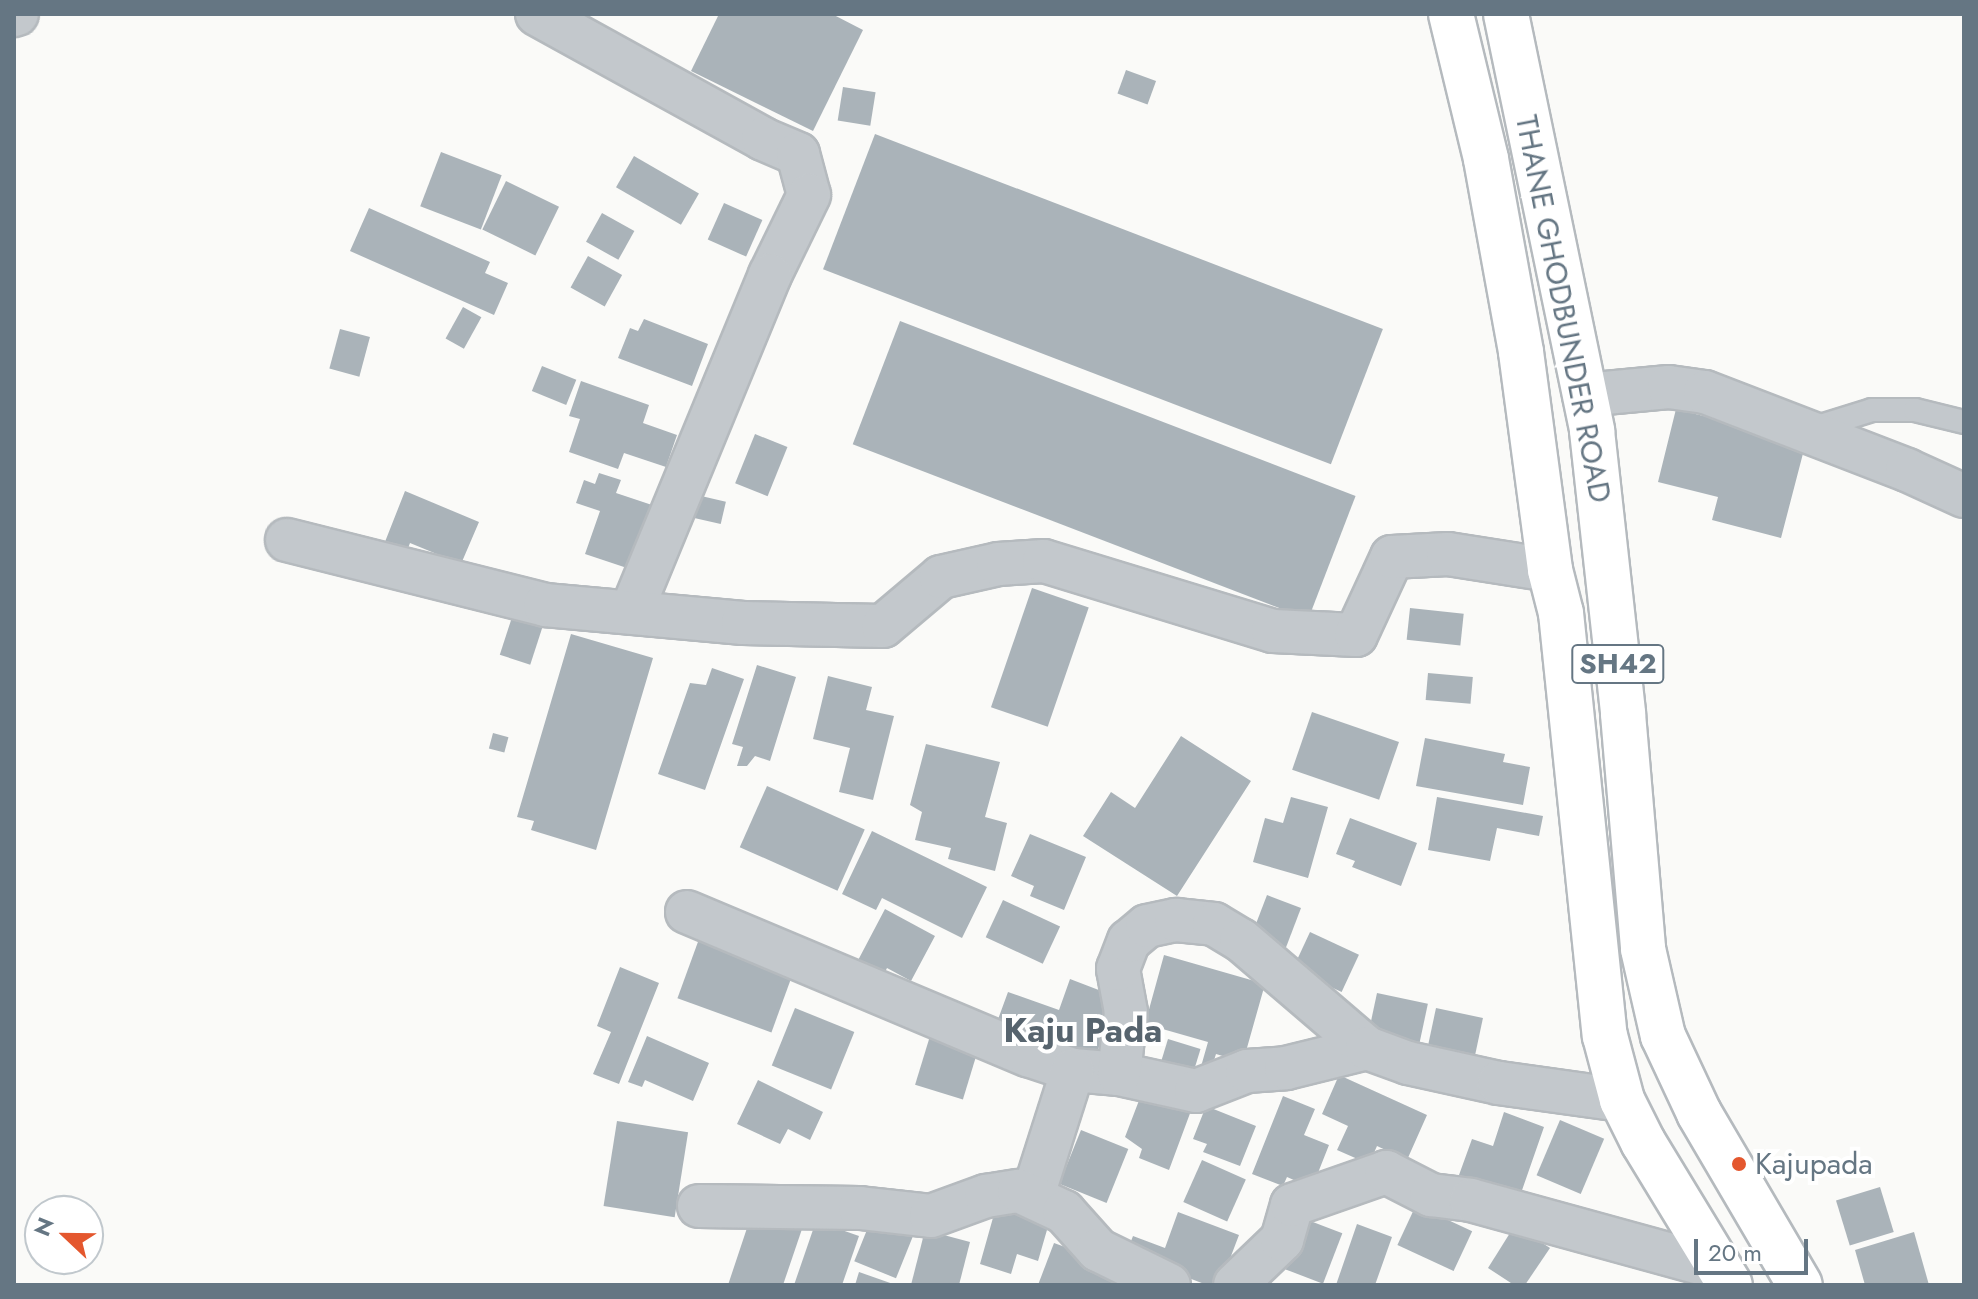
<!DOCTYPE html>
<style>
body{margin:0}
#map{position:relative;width:1978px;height:1299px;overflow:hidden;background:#fafaf8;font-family:Jost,sans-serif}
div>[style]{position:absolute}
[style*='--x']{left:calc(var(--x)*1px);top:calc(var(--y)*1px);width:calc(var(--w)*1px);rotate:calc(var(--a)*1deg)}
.building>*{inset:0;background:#aab3b9;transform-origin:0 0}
.roads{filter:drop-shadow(2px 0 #b5babe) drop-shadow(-2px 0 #b5babe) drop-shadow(0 2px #b5babe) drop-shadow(0 -2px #b5babe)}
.service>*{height:22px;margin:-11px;padding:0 11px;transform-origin:11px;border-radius:11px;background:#c3c8cc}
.minor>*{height:42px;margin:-21px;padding:0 21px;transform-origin:21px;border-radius:21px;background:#c3c8cc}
.primary>*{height:44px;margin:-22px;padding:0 22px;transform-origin:22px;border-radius:22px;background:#fff}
.dots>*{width:22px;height:22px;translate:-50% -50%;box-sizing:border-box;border:4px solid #fff;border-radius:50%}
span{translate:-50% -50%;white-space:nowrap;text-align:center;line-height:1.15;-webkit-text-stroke:8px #fff;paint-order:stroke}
.shield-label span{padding:2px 6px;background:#fff;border:2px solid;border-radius:6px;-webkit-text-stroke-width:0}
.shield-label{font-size:28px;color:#657683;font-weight:700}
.street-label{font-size:30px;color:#657683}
.poi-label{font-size:30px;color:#657683}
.left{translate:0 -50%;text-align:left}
.quarter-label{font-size:34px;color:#57646e;font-weight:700}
.frame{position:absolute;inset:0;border:16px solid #657683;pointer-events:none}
.north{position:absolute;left:24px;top:1195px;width:80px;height:80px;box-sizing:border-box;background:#fff;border:2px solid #c1c8cd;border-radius:50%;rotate:292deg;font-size:22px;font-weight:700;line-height:32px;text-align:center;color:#657683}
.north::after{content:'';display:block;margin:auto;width:28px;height:36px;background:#e4572e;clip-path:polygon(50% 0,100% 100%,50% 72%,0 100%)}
.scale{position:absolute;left:1694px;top:1239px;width:114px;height:36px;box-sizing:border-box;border:4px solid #657683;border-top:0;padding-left:10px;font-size:24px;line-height:28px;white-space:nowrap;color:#657683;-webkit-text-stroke:6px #fff;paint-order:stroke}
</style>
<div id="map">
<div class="building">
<div style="clip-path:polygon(719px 14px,832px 14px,863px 30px,813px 131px,691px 71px)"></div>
<div style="left:1126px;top:70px;width:32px;height:25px;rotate:20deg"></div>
<div style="left:843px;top:87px;width:33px;height:34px;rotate:9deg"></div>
<div style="left:875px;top:134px;width:544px;height:145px;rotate:21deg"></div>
<div style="left:441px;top:152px;width:65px;height:58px;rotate:21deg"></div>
<div style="left:634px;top:156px;width:75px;height:36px;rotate:30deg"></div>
<div style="left:506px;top:181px;width:59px;height:54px;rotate:26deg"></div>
<div style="left:724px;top:203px;width:42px;height:40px;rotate:24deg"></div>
<div style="clip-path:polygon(369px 208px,490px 262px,485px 273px,508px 283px,494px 315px,350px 251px)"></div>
<div style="left:602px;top:213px;width:37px;height:33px;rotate:29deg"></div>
<div style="left:588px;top:256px;width:39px;height:36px;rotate:29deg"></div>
<div style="left:463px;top:307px;width:21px;height:36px;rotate:29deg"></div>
<div style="clip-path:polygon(644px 319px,708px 344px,692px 386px,618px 358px,630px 328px,638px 331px)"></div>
<div style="left:900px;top:321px;width:488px;height:132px;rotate:21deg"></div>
<div style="left:340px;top:329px;width:31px;height:41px;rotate:15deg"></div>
<div style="left:542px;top:366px;width:37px;height:27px;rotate:22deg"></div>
<div style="clip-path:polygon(581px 381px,649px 405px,643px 423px,677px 435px,666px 467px,624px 453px,618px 469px,569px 452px,580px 419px,569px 416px)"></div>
<div style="clip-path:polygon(1676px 409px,1806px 442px,1781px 538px,1712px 520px,1718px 497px,1658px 482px)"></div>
<div style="left:755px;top:434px;width:35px;height:53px;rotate:22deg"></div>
<div style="clip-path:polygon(599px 473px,621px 480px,616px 493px,652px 505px,630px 569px,585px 554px,600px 511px,576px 503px,584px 480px,595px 484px)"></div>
<div style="clip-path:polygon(405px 491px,479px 522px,461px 564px,410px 543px,403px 561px,381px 552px)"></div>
<div style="left:684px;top:492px;width:43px;height:23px;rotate:13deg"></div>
<div style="left:1032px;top:588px;width:60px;height:126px;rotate:19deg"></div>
<div style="left:1410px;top:608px;width:54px;height:32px;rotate:6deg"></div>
<div style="left:514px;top:611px;width:32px;height:46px;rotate:18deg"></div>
<div style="clip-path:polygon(571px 634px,653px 658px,596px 850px,531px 830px,534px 821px,517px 817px)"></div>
<div style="clip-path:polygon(757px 665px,796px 677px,770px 761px,755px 756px,747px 766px,737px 766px,743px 747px,732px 744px)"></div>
<div style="clip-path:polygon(712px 668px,744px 679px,705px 790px,658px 774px,690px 683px,706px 685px)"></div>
<div style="left:1428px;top:673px;width:45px;height:27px;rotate:5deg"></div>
<div style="clip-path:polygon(828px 676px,872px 687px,866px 710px,894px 716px,873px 800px,839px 792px,850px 748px,813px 739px)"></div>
<div style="left:1312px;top:712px;width:92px;height:61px;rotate:19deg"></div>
<div style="left:493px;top:733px;width:16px;height:16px;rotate:15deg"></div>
<div style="clip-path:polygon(1181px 736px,1251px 781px,1177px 896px,1083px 836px,1111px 792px,1135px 808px)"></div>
<div style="clip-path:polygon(1425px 738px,1505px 754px,1503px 762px,1530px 767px,1523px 805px,1416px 786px)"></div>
<div style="clip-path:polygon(926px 744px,1000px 762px,985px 817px,1007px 823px,995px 871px,948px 859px,951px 848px,915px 840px,922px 812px,910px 805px)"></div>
<div style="left:767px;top:786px;width:107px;height:67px;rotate:24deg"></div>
<div style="clip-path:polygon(1291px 797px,1328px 807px,1308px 878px,1253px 862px,1265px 818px,1283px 823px)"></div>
<div style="clip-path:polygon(1437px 797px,1543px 816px,1539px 836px,1497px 828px,1490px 861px,1428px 850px)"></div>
<div style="clip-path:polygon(1350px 818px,1417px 843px,1401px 886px,1352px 867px,1355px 861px,1336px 854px)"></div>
<div style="clip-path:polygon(872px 831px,987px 887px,962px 938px,882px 898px,876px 910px,842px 894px)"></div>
<div style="clip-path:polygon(1030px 834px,1086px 857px,1064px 910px,1030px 896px,1034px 886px,1011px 876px)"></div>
<div style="clip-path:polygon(1267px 895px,1301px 908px,1285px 950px,1254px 929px)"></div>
<div style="left:1003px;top:900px;width:63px;height:41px;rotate:25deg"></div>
<div style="clip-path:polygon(885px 909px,935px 936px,911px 981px,887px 968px,881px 980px,855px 966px)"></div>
<div style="left:1310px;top:932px;width:54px;height:41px;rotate:25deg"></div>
<div style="left:699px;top:939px;width:100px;height:63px;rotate:20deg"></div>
<div style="clip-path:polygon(1164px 955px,1265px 984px,1243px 1062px,1216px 1054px,1210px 1073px,1200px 1070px,1208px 1042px,1145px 1024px)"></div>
<div style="clip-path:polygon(620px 967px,659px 983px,619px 1084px,593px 1074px,611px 1032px,597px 1026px)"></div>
<div style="clip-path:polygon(1070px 979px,1117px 997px,1091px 1069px,993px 1033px,1008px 992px,1059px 1010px)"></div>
<div style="left:1377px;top:993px;width:52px;height:46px;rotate:12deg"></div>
<div style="left:795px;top:1008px;width:64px;height:62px;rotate:22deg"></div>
<div style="left:1436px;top:1008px;width:48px;height:49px;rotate:12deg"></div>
<div style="clip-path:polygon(647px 1036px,709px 1063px,693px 1101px,645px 1080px,642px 1087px,628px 1082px)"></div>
<div style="left:930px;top:1036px;width:50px;height:51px;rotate:17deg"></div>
<div style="left:1168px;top:1039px;width:34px;height:30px;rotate:17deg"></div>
<div style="clip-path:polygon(1339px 1075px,1427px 1115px,1407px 1160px,1377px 1146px,1369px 1164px,1337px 1150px,1348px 1126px,1322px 1114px)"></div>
<div style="clip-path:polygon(758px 1080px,823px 1112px,810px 1140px,788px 1129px,780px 1144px,737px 1124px)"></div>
<div style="clip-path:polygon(1143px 1090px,1192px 1108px,1169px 1170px,1139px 1158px,1142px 1149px,1125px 1137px)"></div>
<div style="clip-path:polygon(1283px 1096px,1315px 1109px,1304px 1135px,1329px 1145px,1312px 1188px,1287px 1177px,1283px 1186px,1252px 1174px)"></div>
<div style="clip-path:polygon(1206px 1106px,1256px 1126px,1240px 1166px,1203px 1152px,1207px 1144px,1193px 1139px)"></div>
<div style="clip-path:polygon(1504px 1112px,1544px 1127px,1520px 1196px,1459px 1175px,1472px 1139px,1493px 1146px)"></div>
<div style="left:1560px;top:1120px;width:48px;height:60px;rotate:23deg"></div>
<div style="left:617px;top:1121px;width:72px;height:86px;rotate:9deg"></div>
<div style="left:1081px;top:1130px;width:51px;height:58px;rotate:22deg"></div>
<div style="left:1202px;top:1160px;width:48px;height:46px;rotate:24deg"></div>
<div style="left:1880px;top:1187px;width:47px;height:46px;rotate:73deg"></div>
<div style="left:1416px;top:1205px;width:62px;height:44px;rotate:25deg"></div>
<div style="clip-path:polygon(996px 1207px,1049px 1223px,1038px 1261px,1017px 1254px,1011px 1274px,980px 1264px)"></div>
<div style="clip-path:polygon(1178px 1212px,1239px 1235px,1220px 1285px,1207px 1285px,1126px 1254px,1133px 1236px,1165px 1248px)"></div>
<div style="clip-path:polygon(752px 1213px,802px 1229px,783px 1285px,728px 1285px)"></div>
<div style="left:873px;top:1215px;width:45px;height:50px;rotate:22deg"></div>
<div style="left:1305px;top:1219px;width:40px;height:54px;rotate:21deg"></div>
<div style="clip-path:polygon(816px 1221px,859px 1236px,842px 1285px,794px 1285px)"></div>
<div style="clip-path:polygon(1357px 1224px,1392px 1237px,1375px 1285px,1336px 1285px)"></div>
<div style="clip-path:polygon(1515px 1225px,1550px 1248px,1525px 1285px,1514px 1285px,1488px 1268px)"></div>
<div style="clip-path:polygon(925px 1230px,970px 1242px,959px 1285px,911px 1285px)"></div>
<div style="clip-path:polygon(1914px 1232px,1929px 1285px,1865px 1285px,1855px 1250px)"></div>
<div style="clip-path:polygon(1054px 1243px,1131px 1271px,1126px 1285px,1038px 1285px)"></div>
<div style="clip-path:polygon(859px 1272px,896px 1285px,855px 1285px)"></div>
</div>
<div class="roads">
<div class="service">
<div style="--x:1811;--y:429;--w:64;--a:-17.3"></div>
<div style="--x:1872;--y:410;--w:43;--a:0"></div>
<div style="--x:1915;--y:410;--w:50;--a:13.8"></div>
</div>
<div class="minor">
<div style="--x:537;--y:14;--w:258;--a:28.9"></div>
<div style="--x:763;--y:139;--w:38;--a:23"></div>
<div style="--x:798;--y:154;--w:42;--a:75"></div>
<div style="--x:809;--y:195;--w:89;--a:116"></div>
<div style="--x:770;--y:275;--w:365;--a:112.4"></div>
<div style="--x:14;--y:15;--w:3;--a:-18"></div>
<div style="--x:1584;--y:395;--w:85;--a:-5.4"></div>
<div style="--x:1669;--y:387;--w:36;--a:8"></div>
<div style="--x:1705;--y:392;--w:217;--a:21.1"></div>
<div style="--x:1907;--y:470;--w:63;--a:24.5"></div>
<div style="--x:287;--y:540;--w:266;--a:14.1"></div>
<div style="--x:545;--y:605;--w:199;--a:5.2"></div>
<div style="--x:743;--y:623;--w:140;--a:1.2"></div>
<div style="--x:883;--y:626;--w:76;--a:-40.2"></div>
<div style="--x:941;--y:577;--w:58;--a:-12.8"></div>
<div style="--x:998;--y:564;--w:46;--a:-3.7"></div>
<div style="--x:1044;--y:561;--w:239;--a:17"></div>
<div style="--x:1273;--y:631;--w:83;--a:2.8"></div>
<div style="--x:1356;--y:635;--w:86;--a:-65.2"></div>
<div style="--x:1392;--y:557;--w:56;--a:-3.1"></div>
<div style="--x:1448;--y:554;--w:103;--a:8.9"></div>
<div style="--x:687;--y:912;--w:370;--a:22.8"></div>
<div style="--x:1028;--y:1055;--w:47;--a:18.4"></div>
<div style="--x:1073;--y:1070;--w:46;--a:5"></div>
<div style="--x:1119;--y:1074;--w:79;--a:12.4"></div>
<div style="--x:1196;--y:1091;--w:55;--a:-21.4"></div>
<div style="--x:1247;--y:1071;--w:39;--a:-4"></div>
<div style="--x:1286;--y:1068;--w:83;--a:-13.9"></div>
<div style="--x:1119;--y:1074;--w:62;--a:-83.6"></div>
<div style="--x:1126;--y:1012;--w:44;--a:-100.5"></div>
<div style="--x:1118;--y:969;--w:30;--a:-69"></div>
<div style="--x:1129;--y:941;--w:23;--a:-40"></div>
<div style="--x:1147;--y:926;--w:30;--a:-12"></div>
<div style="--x:1176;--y:920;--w:38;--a:6"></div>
<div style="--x:1214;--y:924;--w:31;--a:31"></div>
<div style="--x:1241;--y:940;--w:166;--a:40.6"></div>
<div style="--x:1367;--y:1048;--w:44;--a:20.1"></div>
<div style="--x:1408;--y:1063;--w:93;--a:12.4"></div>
<div style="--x:1499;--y:1083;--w:124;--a:7.9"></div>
<div style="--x:1033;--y:1195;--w:131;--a:-72.3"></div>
<div style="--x:699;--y:1206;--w:161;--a:0.7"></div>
<div style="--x:860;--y:1208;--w:71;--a:6.4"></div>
<div style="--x:931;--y:1216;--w:59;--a:-20"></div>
<div style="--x:986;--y:1196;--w:33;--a:-9"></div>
<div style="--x:1019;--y:1191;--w:50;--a:25"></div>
<div style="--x:1064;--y:1212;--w:51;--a:48.2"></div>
<div style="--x:1098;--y:1250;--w:79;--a:26.2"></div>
<div style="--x:1235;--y:1285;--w:65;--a:-43.8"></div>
<div style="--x:1282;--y:1240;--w:36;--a:-74"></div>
<div style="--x:1292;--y:1205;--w:100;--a:-19.3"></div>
<div style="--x:1386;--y:1172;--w:51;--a:27.1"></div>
<div style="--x:1431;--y:1195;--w:40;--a:7.1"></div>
<div style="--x:1471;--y:1200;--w:259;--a:15.4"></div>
</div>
<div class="primary">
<div style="--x:1451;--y:14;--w:149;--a:76.4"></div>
<div style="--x:1486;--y:159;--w:196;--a:79.7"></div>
<div style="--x:1521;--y:352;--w:220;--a:82.4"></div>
<div style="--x:1550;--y:570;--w:44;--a:75.7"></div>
<div style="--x:1561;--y:613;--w:425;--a:84.1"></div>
<div style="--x:1605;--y:1036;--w:66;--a:75.1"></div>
<div style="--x:1622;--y:1100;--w:47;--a:63.4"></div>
<div style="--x:1643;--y:1142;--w:167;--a:58.7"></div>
<div style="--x:1506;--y:14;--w:426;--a:78.3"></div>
<div style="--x:1592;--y:431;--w:285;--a:83.7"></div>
<div style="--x:1623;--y:714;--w:236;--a:85.1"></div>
<div style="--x:1643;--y:949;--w:89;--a:77.1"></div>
<div style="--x:1663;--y:1036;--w:85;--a:64.9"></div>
<div style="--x:1699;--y:1113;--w:199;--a:59.6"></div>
</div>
</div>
<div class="dots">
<div style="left:1739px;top:1164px;background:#e4572e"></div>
</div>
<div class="shield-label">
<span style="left:1618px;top:664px">SH42</span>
</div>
<div class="street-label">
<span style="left:1563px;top:309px;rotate:79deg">THANE GHODBUNDER ROAD</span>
</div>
<div class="poi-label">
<span class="left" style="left:1755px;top:1164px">Kajupada</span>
</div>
<div class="quarter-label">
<span style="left:1083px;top:1031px">Kaju Pada</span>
</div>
<div class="frame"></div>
<div class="north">N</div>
<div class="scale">20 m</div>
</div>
